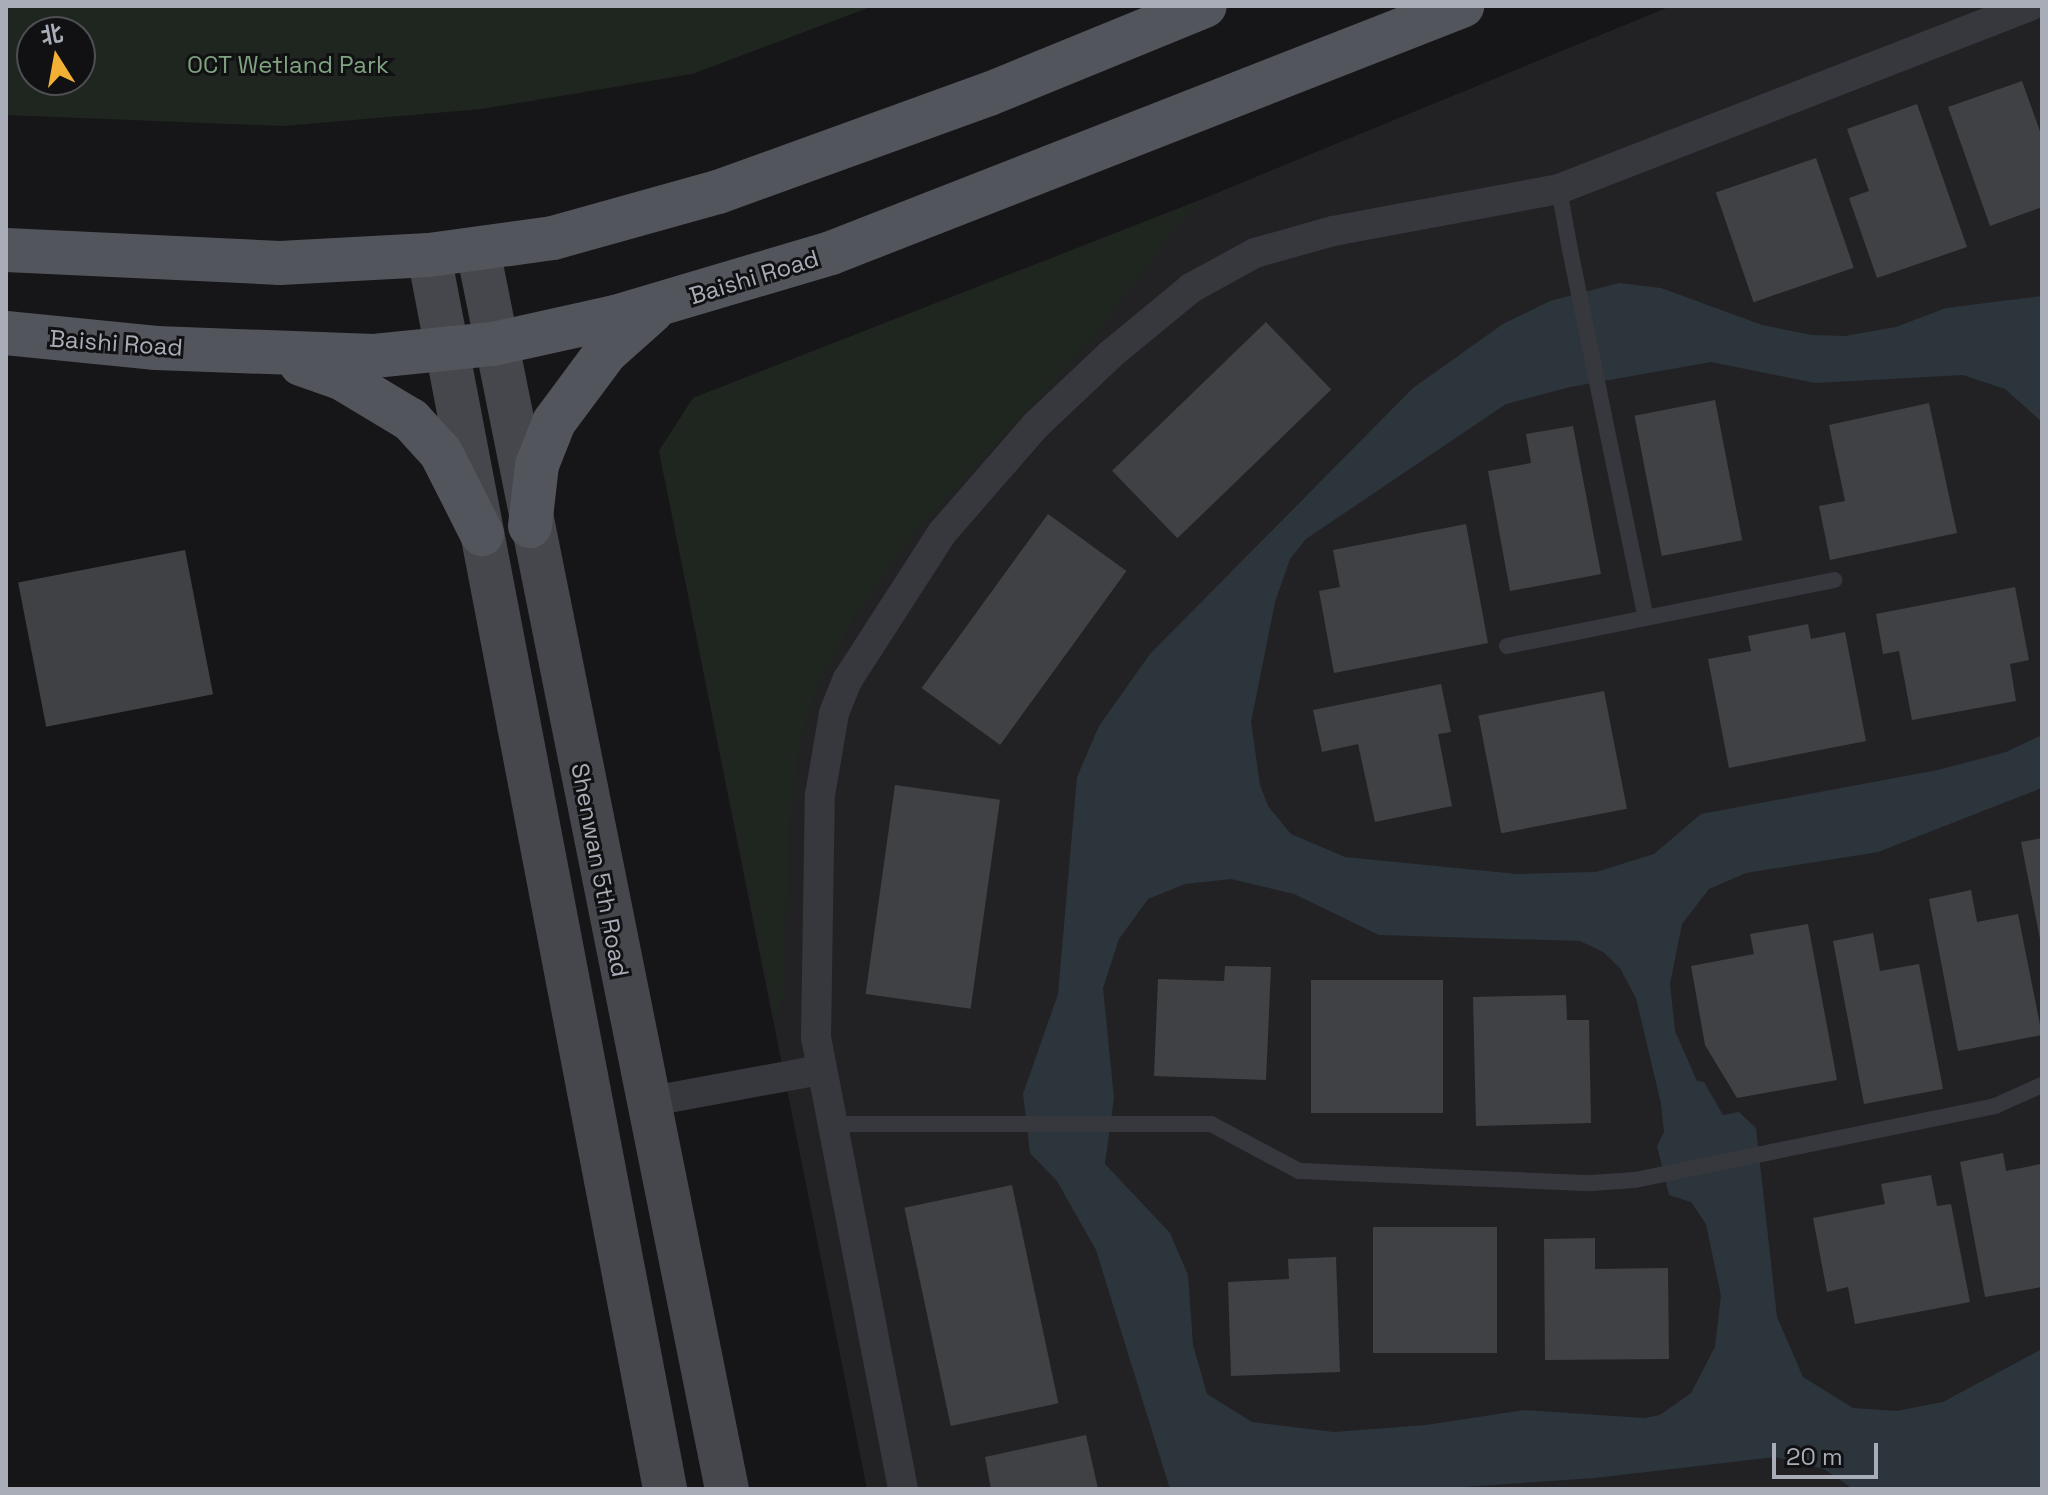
<!DOCTYPE html>
<meta charset="utf-8">
<style>
body{margin:0}
#map{position:relative;width:2048px;height:1495px;overflow:hidden;background:#161618;font-family:"Space Grotesk","Noto Sans SC",sans-serif}
div>[style]{position:absolute}
[style*='--x']{left:calc(var(--x)*1px);top:calc(var(--y)*1px);width:calc(var(--w)*1px);rotate:calc(var(--a)*1deg)}
.built>*{inset:0;background:#222225}
.green>*{inset:0;background:#1e261f}
.water>*{inset:0;background:#2c353c}
.building>*{inset:0;background:#404145;transform-origin:0 0}
.lane>*{height:16px;margin:-8px;padding:0 8px;transform-origin:8px;border-radius:8px;background:#37383d}
.street>*{height:30px;margin:-15px;padding:0 15px;transform-origin:15px;border-radius:15px;background:#37383d}
.secondary>*{height:44px;margin:-22px;padding:0 22px;transform-origin:22px;border-radius:22px;background:#45474d}
.primary>*{height:44px;margin:-22px;padding:0 22px;transform-origin:22px;border-radius:22px;background:#53555c}
.lane-bridge>*{height:16px;margin:-8px;padding:0 8px;transform-origin:8px;border-radius:8px;background:#37383d}
span{translate:-50% -50%;white-space:nowrap;text-align:center;line-height:1.15;-webkit-text-stroke:6px #111113;paint-order:stroke}
.park-label{font-size:24px;color:#7fa381}
.street-label{font-size:24px;color:#a8adb8}
.frame{position:absolute;inset:0;border:8px solid #a8adb8;pointer-events:none}
.north{position:absolute;left:16px;top:16px;width:80px;height:80px;box-sizing:border-box;background:#111113;border:2px solid #4d4f55;border-radius:50%;rotate:349deg;font-size:22px;font-weight:700;line-height:32px;text-align:center;color:#a8adb8}
.north::after{content:'';display:block;margin:auto;width:28px;height:36px;background:#f2b134;clip-path:polygon(50% 0,100% 100%,50% 72%,0 100%)}
.scale{position:absolute;left:1772px;top:1443px;width:106px;height:36px;box-sizing:border-box;border:4px solid #a8adb8;border-top:0;padding-left:10px;font-size:24px;line-height:28px;white-space:nowrap;color:#a8adb8;-webkit-text-stroke:6px #111113;paint-order:stroke}
</style>
<div id="map">
<div class="built">
<div style="clip-path:polygon(1671px 6px,2042px 6px,2042px 1489px,867px 1489px,659px 451px,693px 398px,1195px 202px)"></div>
</div>
<div class="green">
<div style="clip-path:polygon(evenodd,6px 6px,873px 6px,692px 74px,482px 109px,283px 126px,6px 115px,6px 6px,32px 32px,80px 32px,80px 80px,32px 80px,32px 32px)"></div>
<div style="clip-path:polygon(1195px 202px,1092px 340px,918px 529px,853px 619px,818px 686px,799px 744px,789px 824px,784px 995px,775px 1017px,659px 451px,693px 398px)"></div>
</div>
<div class="water">
<div style="clip-path:polygon(evenodd,1619px 283px,1661px 288px,1762px 325px,1812px 335px,1845px 336px,1896px 327px,1946px 308px,2042px 296px,2042px 422px,2005px 389px,1963px 375px,1815px 383px,1711px 362px,1570px 387px,1506px 404px,1306px 539px,1290px 559px,1275px 602px,1251px 722px,1260px 785px,1268px 806px,1291px 834px,1345px 857px,1517px 874px,1596px 872px,1654px 854px,1701px 814px,1938px 770px,2006px 752px,2042px 735px,2042px 788px,1878px 852px,1746px 873px,1709px 889px,1682px 924px,1670px 984px,1675px 1031px,1697px 1081px,1704px 1082px,1723px 1115px,1739px 1112px,1756px 1128px,1777px 1317px,1803px 1377px,1853px 1408px,1896px 1411px,1943px 1402px,2042px 1349px,2042px 1489px,1853px 1489px,1824px 1469px,1775px 1457px,1595px 1478px,1434px 1489px,1170px 1489px,1096px 1250px,1057px 1181px,1030px 1153px,1023px 1094px,1058px 994px,1077px 777px,1099px 726px,1150px 654px,1413px 388px,1503px 324px,1550px 301px,1619px 283px,1231px 879px,1294px 894px,1379px 935px,1580px 941px,1603px 952px,1620px 968px,1636px 998px,1661px 1104px,1664px 1132px,1657px 1146px,1669px 1195px,1691px 1202px,1706px 1224px,1721px 1296px,1715px 1347px,1691px 1393px,1660px 1415px,1644px 1418px,1524px 1410px,1426px 1425px,1334px 1432px,1252px 1422px,1207px 1394px,1193px 1345px,1188px 1275px,1170px 1233px,1105px 1164px,1114px 1098px,1103px 988px,1119px 939px,1148px 899px,1185px 884px,1231px 879px)"></div>
</div>
<div class="building">
<div style="clip-path:polygon(2022px 81px,2042px 137px,2042px 207px,1990px 226px,1948px 107px)"></div>
<div style="clip-path:polygon(1917px 104px,1967px 247px,1877px 278px,1849px 198px,1869px 191px,1847px 129px)"></div>
<div style="left:1816px;top:158px;width:116px;height:106px;rotate:71deg"></div>
<div style="left:1266px;top:322px;width:94px;height:214px;rotate:46deg"></div>
<div style="left:1715px;top:400px;width:143px;height:82px;rotate:79deg"></div>
<div style="clip-path:polygon(1929px 403px,1957px 533px,1830px 560px,1819px 506px,1845px 501px,1829px 425px)"></div>
<div style="clip-path:polygon(1573px 426px,1601px 574px,1510px 591px,1488px 471px,1531px 463px,1526px 434px)"></div>
<div style="left:1048px;top:514px;width:97px;height:215px;rotate:36deg"></div>
<div style="clip-path:polygon(1466px 524px,1488px 643px,1334px 673px,1319px 591px,1340px 587px,1333px 550px)"></div>
<div style="left:185px;top:550px;width:147px;height:170px;rotate:79deg"></div>
<div style="clip-path:polygon(2015px 587px,2029px 660px,2010px 664px,2016px 701px,1912px 720px,1899px 651px,1883px 654px,1876px 614px)"></div>
<div style="clip-path:polygon(1808px 624px,1811px 639px,1845px 632px,1866px 741px,1729px 768px,1708px 659px,1751px 651px,1748px 636px)"></div>
<div style="clip-path:polygon(1441px 684px,1451px 732px,1438px 734px,1452px 806px,1375px 822px,1358px 744px,1322px 752px,1313px 710px)"></div>
<div style="left:1604px;top:691px;width:120px;height:128px;rotate:79deg"></div>
<div style="left:895px;top:785px;width:106px;height:211px;rotate:8deg"></div>
<div style="clip-path:polygon(2042px 838px,2042px 943px,2041px 944px,2021px 842px)"></div>
<div style="clip-path:polygon(1971px 890px,1977px 922px,2018px 914px,2042px 1035px,1958px 1051px,1929px 899px)"></div>
<div style="clip-path:polygon(1808px 924px,1837px 1080px,1737px 1098px,1705px 1045px,1691px 966px,1754px 954px,1750px 934px)"></div>
<div style="clip-path:polygon(1873px 933px,1880px 971px,1919px 964px,1943px 1089px,1864px 1104px,1833px 941px)"></div>
<div style="clip-path:polygon(1225px 966px,1271px 967px,1266px 1080px,1154px 1076px,1158px 979px,1224px 981px)"></div>
<div style="left:1311px;top:980px;width:132px;height:133px"></div>
<div style="clip-path:polygon(1566px 995px,1567px 1020px,1589px 1020px,1591px 1123px,1476px 1126px,1473px 997px)"></div>
<div style="clip-path:polygon(2003px 1153px,2006px 1171px,2041px 1164px,2042px 1287px,1985px 1297px,1960px 1162px)"></div>
<div style="clip-path:polygon(1931px 1175px,1937px 1206px,1951px 1204px,1970px 1302px,1855px 1324px,1848px 1287px,1827px 1292px,1813px 1218px,1885px 1204px,1881px 1184px)"></div>
<div style="left:1012px;top:1185px;width:223px;height:110px;rotate:78deg"></div>
<div style="left:1497px;top:1227px;width:126px;height:124px;rotate:90deg"></div>
<div style="clip-path:polygon(1595px 1238px,1595px 1269px,1668px 1268px,1669px 1359px,1545px 1360px,1544px 1239px)"></div>
<div style="clip-path:polygon(1336px 1257px,1340px 1372px,1231px 1376px,1228px 1282px,1289px 1279px,1288px 1259px)"></div>
<div style="clip-path:polygon(1086px 1435px,1098px 1489px,991px 1489px,985px 1457px)"></div>
</div>
<div class="lane">
<div style="--x:1559;--y:189;--w:62;--a:79.8"></div>
<div style="--x:1604;--y:416;--w:206;--a:78.3"></div>
<div style="--x:1507;--y:646;--w:334;--a:-11.4"></div>
<div style="--x:829;--y:1124;--w:382;--a:0"></div>
<div style="--x:1211;--y:1124;--w:100;--a:28.1"></div>
<div style="--x:1299;--y:1171;--w:292;--a:2.4"></div>
<div style="--x:1591;--y:1183;--w:44;--a:-3.9"></div>
<div style="--x:1635;--y:1180;--w:368;--a:-11.6"></div>
<div style="--x:1995;--y:1106;--w:51;--a:-24.1"></div>
</div>
<div class="street">
<div style="--x:647;--y:1102;--w:176;--a:-10.5"></div>
<div style="--x:903;--y:1489;--w:459;--a:-100.9"></div>
<div style="--x:816;--y:1038;--w:243;--a:-89.1"></div>
<div style="--x:820;--y:795;--w:83;--a:-80.3"></div>
<div style="--x:834;--y:713;--w:37;--a:-68"></div>
<div style="--x:848;--y:679;--w:174;--a:-57.2"></div>
<div style="--x:942;--y:533;--w:143;--a:-49"></div>
<div style="--x:1036;--y:425;--w:103;--a:-43.4"></div>
<div style="--x:1111;--y:354;--w:104;--a:-39.5"></div>
<div style="--x:1191;--y:288;--w:73;--a:-28.7"></div>
<div style="--x:1255;--y:253;--w:81;--a:-15.8"></div>
<div style="--x:1333;--y:231;--w:230;--a:-10.5"></div>
<div style="--x:1559;--y:189;--w:505;--a:-21.23"></div>
</div>
<div class="secondary">
<div style="--x:478;--y:250;--w:1264;--a:78.64"></div>
<div style="--x:429;--y:255;--w:1256;--a:79.17"></div>
</div>
<div class="primary">
<div style="--x:6;--y:250;--w:274;--a:2.7"></div>
<div style="--x:280;--y:263;--w:149;--a:-3.1"></div>
<div style="--x:429;--y:255;--w:125;--a:-7.8"></div>
<div style="--x:553;--y:238;--w:171;--a:-15.6"></div>
<div style="--x:718;--y:192;--w:288;--a:-19.9"></div>
<div style="--x:989;--y:94;--w:233;--a:-22.2"></div>
<div style="--x:6;--y:333;--w:151;--a:5.7"></div>
<div style="--x:156;--y:348;--w:218;--a:2.1"></div>
<div style="--x:374;--y:356;--w:120;--a:-5.8"></div>
<div style="--x:493;--y:344;--w:125;--a:-12.5"></div>
<div style="--x:615;--y:317;--w:225;--a:-16.5"></div>
<div style="--x:831;--y:253;--w:678;--a:-21.38"></div>
<div style="--x:301;--y:364;--w:42;--a:19.3"></div>
<div style="--x:341;--y:378;--w:82;--a:31"></div>
<div style="--x:411;--y:420;--w:45;--a:47.7"></div>
<div style="--x:441;--y:453;--w:91;--a:63.2"></div>
<div style="--x:530;--y:526;--w:61;--a:-83.5"></div>
<div style="--x:537;--y:465;--w:46;--a:-68.4"></div>
<div style="--x:554;--y:422;--w:87;--a:-53.4"></div>
<div style="--x:606;--y:352;--w:62;--a:-41.7"></div>
</div>
<div class="lane-bridge">
<div style="--x:1570;--y:250;--w:169;--a:78.4"></div>
</div>
<div class="park-label">
<span style="left:288px;top:65px">OCT Wetland Park</span>
</div>
<div class="street-label">
<span style="left:754px;top:277px;rotate:-17deg">Baishi Road</span>
<span style="left:116px;top:343px;rotate:4deg">Baishi Road</span>
<span style="left:600px;top:870px;rotate:79deg">Shenwan 5th Road</span>
</div>
<div class="frame"></div>
<div class="north">北</div>
<div class="scale">20 m</div>
</div>
